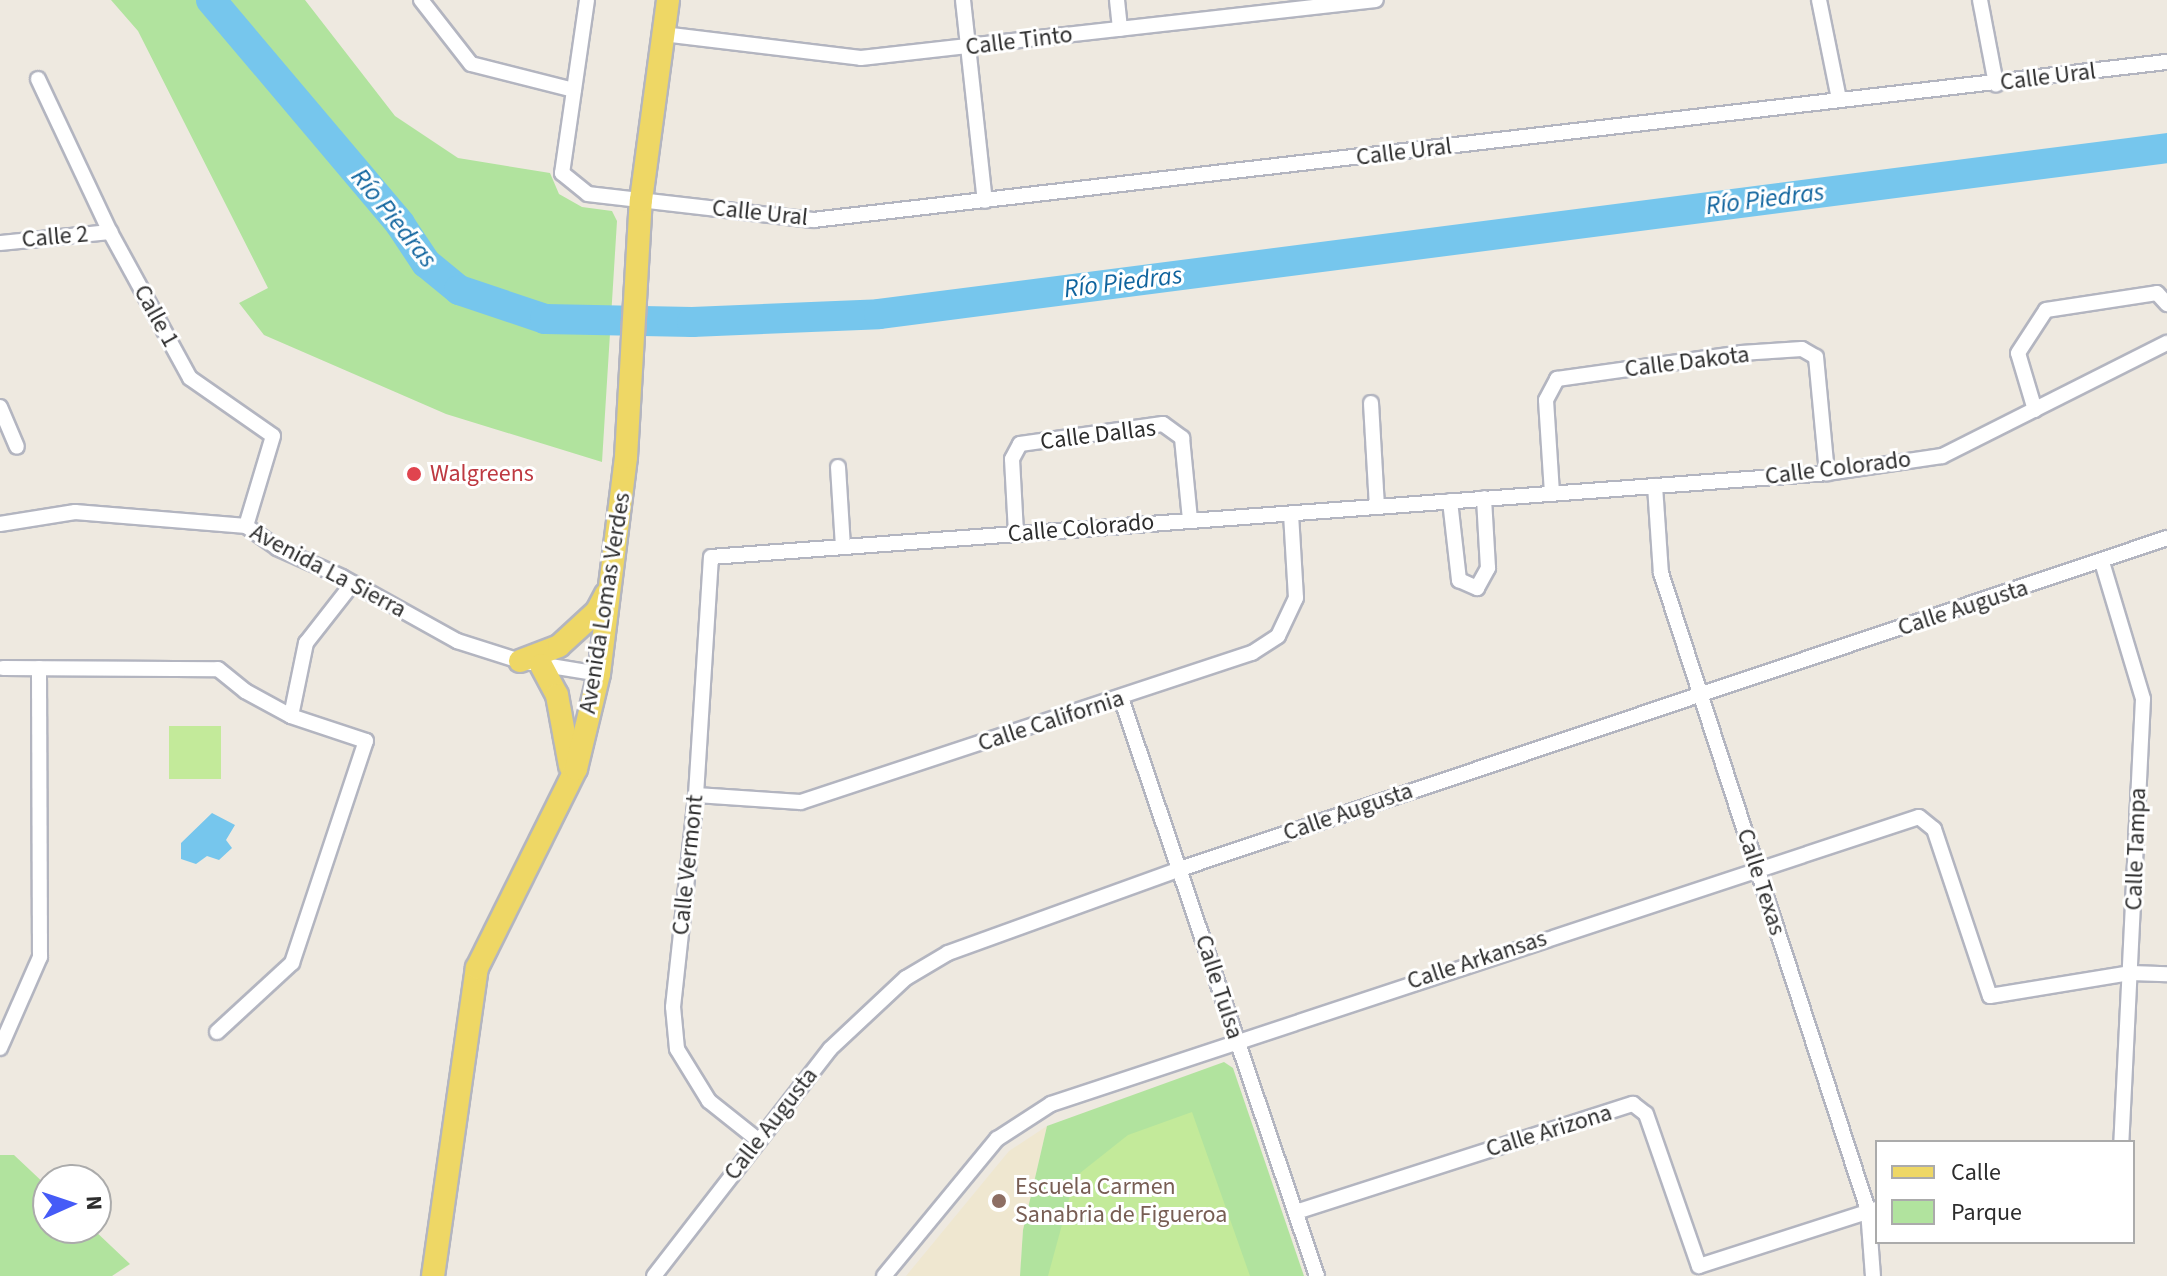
<!DOCTYPE html>
<meta charset="utf-8">
<style>
body{margin:0}
#map{position:relative;width:2167px;height:1276px;overflow:hidden;background:#eee9e0;font-family:"Source Sans 3",sans-serif}
div>[style]{position:absolute}
[style*='--x']{left:calc(var(--x)*1px);top:calc(var(--y)*1px);width:calc(var(--w)*1px);rotate:calc(var(--a)*1deg)}
.education>*{inset:0;background:#efe7d0}
.green>*{inset:0;background:#b1e39e}
.pitch>*{inset:0;background:#c3ea9a;transform-origin:0 0}
.water>*{inset:0;background:#76c6ed}
.river>*{height:30px;margin:-15px;padding:0 15px;transform-origin:15px;border-radius:15px;background:#76c6ed}
.roads{filter:drop-shadow(2px 0 #b3b5c0) drop-shadow(-2px 0 #b3b5c0) drop-shadow(0 2px #b3b5c0) drop-shadow(0 -2px #b3b5c0)}
.street>*{height:14px;margin:-7px;padding:0 7px;transform-origin:7px;border-radius:7px;background:#fff}
.primary>*{height:22px;margin:-11px;padding:0 11px;transform-origin:11px;border-radius:11px;background:#eed765}
.dots>*{width:22px;height:22px;translate:-50% -50%;box-sizing:border-box;border:4px solid #fff;border-radius:50%}
span{translate:-50% -50%;white-space:nowrap;text-align:center;line-height:1.15;-webkit-text-stroke:6px #fff;paint-order:stroke}
.street-label{font-size:24px;color:#2d2d2d}
.health-label{font-size:24px;color:#be3a42}
.left{translate:0 -50%;text-align:left}
.education-label{font-size:24px;color:#785e54}
.water-label{font-size:26px;color:#10649e;font-style:italic}
.legend{position:absolute;left:1875px;top:1140px;width:260px;height:104px;box-sizing:border-box;background:#fff;border:2px solid #ababab;margin:0;padding:10px 14px;list-style:none;font-size:24px;color:#2d2d2d}
.legend li{display:flex;align-items:center;gap:16px;height:40px}
.legend b{width:40px;border:2px solid #ababab}
.north{position:absolute;left:32px;top:1164px;width:80px;height:80px;box-sizing:border-box;background:#fff;border:2px solid #ababab;border-radius:50%;rotate:87deg;font-size:22px;font-weight:700;line-height:32px;text-align:center;color:#2d2d2d}
.north::after{content:'';display:block;margin:auto;width:28px;height:36px;background:#455bf7;clip-path:polygon(50% 0,100% 100%,50% 72%,0 100%)}
</style>
<div id="map">
<div class="education">
<div style="clip-path:polygon(1047px 1126px,1023px 1230px,1020px 1276px,906px 1276px,1009px 1151px)"></div>
</div>
<div class="green">
<div style="clip-path:polygon(111px 0,305px 0,395px 116px,458px 158px,550px 173px,559px 194px,582px 207px,612px 211px,617px 221px,602px 462px,446px 414px,264px 335px,239px 303px,268px 288px,138px 31px)"></div>
<div style="clip-path:polygon(1224px 1062px,1233px 1068px,1304px 1276px,1020px 1276px,1023px 1230px,1047px 1126px)"></div>
<div style="clip-path:polygon(0 1155px,14px 1155px,48px 1187px,48px 1228px,92px 1228px,130px 1264px,112px 1276px,0 1276px)"></div>
</div>
<div class="pitch">
<div style="left:169px;top:726px;width:52px;height:53px"></div>
<div style="clip-path:polygon(1192px 1112px,1250px 1276px,1048px 1276px,1075px 1177px,1128px 1135px)"></div>
</div>
<div class="water">
<div style="clip-path:polygon(212px 813px,235px 825px,226px 840px,232px 848px,219px 860px,207px 856px,196px 864px,181px 859px,181px 843px)"></div>
</div>
<div class="river">
<div style="--x:211;--y:0;--w:293;--a:49.8"></div>
<div style="--x:400;--y:224;--w:47;--a:56.3"></div>
<div style="--x:426;--y:263;--w:43;--a:39.3"></div>
<div style="--x:459;--y:290;--w:91;--a:18.6"></div>
<div style="--x:545;--y:319;--w:147;--a:1.2"></div>
<div style="--x:692;--y:322;--w:187;--a:-2.4"></div>
<div style="--x:879;--y:314;--w:1299;--a:-7.34"></div>
</div>
<div class="roads">
<div class="street">
<div style="--x:421;--y:0;--w:81;--a:52"></div>
<div style="--x:471;--y:64;--w:106;--a:14.2"></div>
<div style="--x:587;--y:0;--w:175;--a:98.2"></div>
<div style="--x:562;--y:173;--w:33;--a:39"></div>
<div style="--x:588;--y:194;--w:226;--a:6.6"></div>
<div style="--x:813;--y:220;--w:1363;--a:-6.66"></div>
<div style="--x:963;--y:0;--w:202;--a:83.8"></div>
<div style="--x:1117;--y:0;--w:29;--a:84"></div>
<div style="--x:1819;--y:0;--w:101;--a:78.6"></div>
<div style="--x:1980;--y:0;--w:86;--a:79.2"></div>
<div style="--x:663;--y:34;--w:199;--a:6.9"></div>
<div style="--x:861;--y:58;--w:518;--a:-6.43"></div>
<div style="--x:38;--y:79;--w:169;--a:64.8"></div>
<div style="--x:110;--y:232;--w:166;--a:61.3"></div>
<div style="--x:190;--y:378;--w:101;--a:34.9"></div>
<div style="--x:273;--y:436;--w:94;--a:106.7"></div>
<div style="--x:0;--y:243;--w:111;--a:-5.7"></div>
<div style="--x:1371;--y:403;--w:104;--a:86.7"></div>
<div style="--x:0;--y:407;--w:43;--a:67"></div>
<div style="--x:2035;--y:410;--w:59;--a:-106.6"></div>
<div style="--x:2018;--y:353;--w:51;--a:-56.9"></div>
<div style="--x:2046;--y:310;--w:112;--a:-8.7"></div>
<div style="--x:2157;--y:293;--w:15;--a:48"></div>
<div style="--x:838;--y:467;--w:79;--a:86.4"></div>
<div style="--x:1655;--y:486;--w:87;--a:86.1"></div>
<div style="--x:1661;--y:573;--w:670;--a:72"></div>
<div style="--x:1868;--y:1210;--w:66;--a:85.7"></div>
<div style="--x:1552;--y:493;--w:93;--a:-93.7"></div>
<div style="--x:1546;--y:400;--w:24;--a:-62"></div>
<div style="--x:1557;--y:379;--w:186;--a:-8"></div>
<div style="--x:1741;--y:353;--w:61;--a:-3.8"></div>
<div style="--x:1802;--y:349;--w:16;--a:30"></div>
<div style="--x:1816;--y:357;--w:117;--a:84.6"></div>
<div style="--x:1450;--y:501;--w:80;--a:83.5"></div>
<div style="--x:1459;--y:580;--w:20;--a:24"></div>
<div style="--x:1477;--y:588;--w:23;--a:-61"></div>
<div style="--x:1488;--y:568;--w:70;--a:-93.3"></div>
<div style="--x:0;--y:524;--w:76;--a:-9.1"></div>
<div style="--x:75;--y:512;--w:172;--a:4.7"></div>
<div style="--x:246;--y:526;--w:38;--a:35"></div>
<div style="--x:277;--y:548;--w:71;--a:24"></div>
<div style="--x:342;--y:577;--w:132;--a:29.1"></div>
<div style="--x:457;--y:641;--w:66;--a:17.6"></div>
<div style="--x:520;--y:661;--w:80;--a:9.3"></div>
<div style="--x:1016;--y:533;--w:74;--a:-93.1"></div>
<div style="--x:1012;--y:459;--w:17;--a:-62"></div>
<div style="--x:1020;--y:444;--w:144;--a:-8"></div>
<div style="--x:1163;--y:424;--w:24;--a:36"></div>
<div style="--x:1182;--y:438;--w:81;--a:84.4"></div>
<div style="--x:2102;--y:562;--w:143;--a:73.3"></div>
<div style="--x:2143;--y:699;--w:444;--a:92.8"></div>
<div style="--x:3;--y:668;--w:215;--a:0.3"></div>
<div style="--x:218;--y:669;--w:35;--a:39"></div>
<div style="--x:245;--y:691;--w:52;--a:28.5"></div>
<div style="--x:1121;--y:698;--w:610;--a:71.27"></div>
<div style="--x:696;--y:795;--w:105;--a:3.8"></div>
<div style="--x:801;--y:802;--w:475;--a:-18.3"></div>
<div style="--x:1252;--y:653;--w:31;--a:-33"></div>
<div style="--x:1278;--y:636;--w:42;--a:-64.7"></div>
<div style="--x:1296;--y:598;--w:84;--a:-93.4"></div>
<div style="--x:217;--y:1032;--w:102;--a:-42.6"></div>
<div style="--x:292;--y:963;--w:234;--a:-71.6"></div>
<div style="--x:366;--y:741;--w:79;--a:-161.6"></div>
<div style="--x:291;--y:716;--w:75;--a:-78.4"></div>
<div style="--x:306;--y:643;--w:76;--a:-51.9"></div>
<div style="--x:0;--y:1048;--w:99;--a:-66.3"></div>
<div style="--x:40;--y:957;--w:289;--a:-90.2"></div>
<div style="--x:758;--y:1140;--w:63;--a:-141.5"></div>
<div style="--x:709;--y:1101;--w:61;--a:-121.6"></div>
<div style="--x:677;--y:1049;--w:42;--a:-95.4"></div>
<div style="--x:673;--y:1007;--w:213;--a:-83.8"></div>
<div style="--x:696;--y:795;--w:238;--a:-86.4"></div>
<div style="--x:711;--y:557;--w:1119;--a:-4.3"></div>
<div style="--x:1827;--y:473;--w:116;--a:-8.4"></div>
<div style="--x:1942;--y:456;--w:252;--a:-26.7"></div>
<div style="--x:1296;--y:1212;--w:354;--a:-17.8"></div>
<div style="--x:1633;--y:1104;--w:16;--a:38"></div>
<div style="--x:1646;--y:1114;--w:161;--a:70.8"></div>
<div style="--x:1699;--y:1266;--w:187;--a:-17.8"></div>
<div style="--x:654;--y:1276;--w:287;--a:-52.2"></div>
<div style="--x:830;--y:1049;--w:104;--a:-43.1"></div>
<div style="--x:906;--y:978;--w:49;--a:-30.8"></div>
<div style="--x:948;--y:953;--w:247;--a:-19.9"></div>
<div style="--x:1180;--y:869;--w:1041;--a:-18.54"></div>
<div style="--x:884;--y:1276;--w:178;--a:-50.5"></div>
<div style="--x:997;--y:1139;--w:64;--a:-32.9"></div>
<div style="--x:1051;--y:1104;--w:914;--a:-18.3"></div>
<div style="--x:1919;--y:817;--w:19;--a:39"></div>
<div style="--x:1934;--y:829;--w:176;--a:71.5"></div>
<div style="--x:1990;--y:996;--w:143;--a:-9.3"></div>
<div style="--x:2131;--y:973;--w:36;--a:2"></div>
</div>
<div class="primary">
<div style="--x:520;--y:661;--w:42;--a:-21"></div>
<div style="--x:559;--y:646;--w:52;--a:-42.6"></div>
<div style="--x:597;--y:611;--w:19;--a:-62"></div>
<div style="--x:541;--y:665;--w:34;--a:62"></div>
<div style="--x:557;--y:695;--w:72;--a:79.6"></div>
<div style="--x:433;--y:1276;--w:311;--a:-81.9"></div>
<div style="--x:477;--y:968;--w:222;--a:-63.6"></div>
<div style="--x:576;--y:769;--w:98;--a:-76.4"></div>
<div style="--x:599;--y:674;--w:219;--a:-82.9"></div>
<div style="--x:626;--y:457;--w:257;--a:-86.7"></div>
<div style="--x:641;--y:200;--w:202;--a:-82.3"></div>
</div>
</div>
<div class="dots">
<div style="left:414px;top:474px;background:#e0444e"></div>
<div style="left:999px;top:1201px;background:#8d6e63"></div>
</div>
<div class="street-label">
<span style="left:1019px;top:41px;rotate:-7deg">Calle Tinto</span>
<span style="left:2048px;top:77px;rotate:-7deg">Calle Ural</span>
<span style="left:1404px;top:152px;rotate:-7deg">Calle Ural</span>
<span style="left:760px;top:213px;rotate:6deg">Calle Ural</span>
<span style="left:55px;top:237px;rotate:-5deg">Calle 2</span>
<span style="left:156px;top:316px;rotate:61deg">Calle 1</span>
<span style="left:1687px;top:362px;rotate:-7deg">Calle Dakota</span>
<span style="left:1098px;top:435px;rotate:-7deg">Calle Dallas</span>
<span style="left:1838px;top:468px;rotate:-7deg">Calle Colorado</span>
<span style="left:1081px;top:528px;rotate:-5deg">Calle Colorado</span>
<span style="left:328px;top:571px;rotate:28deg">Avenida La Sierra</span>
<span style="left:605px;top:603px;rotate:-81deg">Avenida Lomas Verdes</span>
<span style="left:1963px;top:608px;rotate:-18deg">Calle Augusta</span>
<span style="left:1051px;top:721px;rotate:-18deg">Calle California</span>
<span style="left:1348px;top:812px;rotate:-19deg">Calle Augusta</span>
<span style="left:2136px;top:849px;rotate:-88deg">Calle Tampa</span>
<span style="left:688px;top:865px;rotate:-84deg">Calle Vermont</span>
<span style="left:1761px;top:882px;rotate:72deg">Calle Texas</span>
<span style="left:1477px;top:960px;rotate:-18deg">Calle Arkansas</span>
<span style="left:1219px;top:987px;rotate:72deg">Calle Tulsa</span>
<span style="left:771px;top:1124px;rotate:-52deg">Calle Augusta</span>
<span style="left:1549px;top:1131px;rotate:-17deg">Calle Arizona</span>
</div>
<div class="health-label">
<span class="left" style="left:430px;top:474px">Walgreens</span>
</div>
<div class="education-label">
<span class="left" style="left:1015px;top:1201px">Escuela Carmen<br>Sanabria de Figueroa</span>
</div>
<div class="water-label">
<span style="left:1765px;top:199px;rotate:-7deg">Río Piedras</span>
<span style="left:394px;top:218px;rotate:51deg">Río Piedras</span>
<span style="left:1123px;top:282px;rotate:-7deg">Río Piedras</span>
</div>
<ul class="legend">
<li><b style="height:10px;background:#eed765"></b>Calle</li>
<li><b style="height:22px;background:#b1e39e"></b>Parque</li>
</ul>
<div class="north">N</div>
</div>
